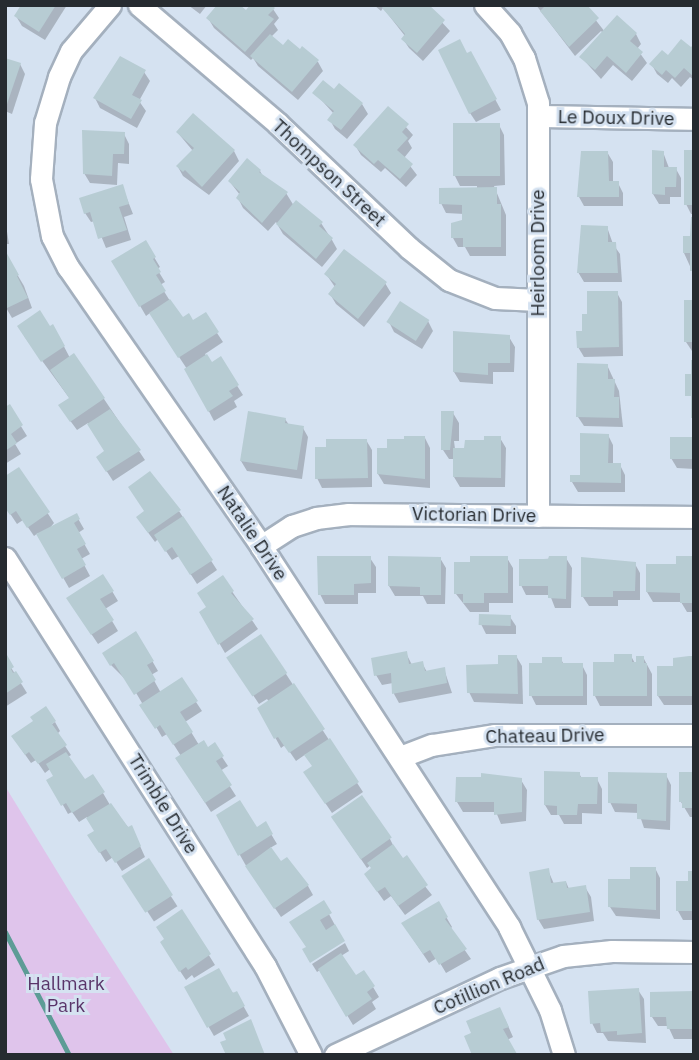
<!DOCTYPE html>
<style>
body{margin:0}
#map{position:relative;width:699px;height:1060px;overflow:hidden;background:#d5e2f1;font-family:"IBM Plex Sans",sans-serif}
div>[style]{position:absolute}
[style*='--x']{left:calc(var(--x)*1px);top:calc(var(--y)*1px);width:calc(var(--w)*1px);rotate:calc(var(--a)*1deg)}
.green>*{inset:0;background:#dfc4eb}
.shadow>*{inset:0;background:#0003;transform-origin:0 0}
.stream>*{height:5px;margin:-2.5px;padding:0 2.5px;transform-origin:2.5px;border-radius:2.5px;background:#5d9c96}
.building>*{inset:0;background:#b7ccd3;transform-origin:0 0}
.roads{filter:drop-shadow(2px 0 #a4b0be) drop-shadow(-2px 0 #a4b0be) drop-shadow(0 2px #a4b0be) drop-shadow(0 -2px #a4b0be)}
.minor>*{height:21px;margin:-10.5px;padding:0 10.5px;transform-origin:10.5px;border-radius:10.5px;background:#fff}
span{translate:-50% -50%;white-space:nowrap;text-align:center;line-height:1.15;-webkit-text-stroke:6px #d5e2f1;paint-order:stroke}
.street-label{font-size:19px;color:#262b30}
.park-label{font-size:19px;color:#593469}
.frame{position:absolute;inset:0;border:7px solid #262b30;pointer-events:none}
</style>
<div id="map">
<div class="green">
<div style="clip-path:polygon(5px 786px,71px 894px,174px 1055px,5px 1055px)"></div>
</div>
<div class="shadow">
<div style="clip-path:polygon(22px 5px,67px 5px,45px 40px,22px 26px,16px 16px)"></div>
<div style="clip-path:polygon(188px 5px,207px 5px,200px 14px)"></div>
<div style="clip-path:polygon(374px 5px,426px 5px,450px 31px,423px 61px,409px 48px,403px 39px,405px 36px,383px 8px,381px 11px)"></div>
<div style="clip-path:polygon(536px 5px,584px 5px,605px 32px,636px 34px,641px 44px,637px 49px,647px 63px,632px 81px,613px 65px,601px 79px,581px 57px,603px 33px,601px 31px,575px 56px)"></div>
<div style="clip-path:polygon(273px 9px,279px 18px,274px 24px,278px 30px,271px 37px,283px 47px,318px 62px,323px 71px,298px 100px,258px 66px,253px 58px,251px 60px,214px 28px,208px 18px)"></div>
<div style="clip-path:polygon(694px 46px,694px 80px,690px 77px,681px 87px,672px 78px,668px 83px,657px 74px,652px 65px)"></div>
<div style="clip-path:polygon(470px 53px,501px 110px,476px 122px,470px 113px)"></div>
<div style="clip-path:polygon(5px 59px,20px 64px,25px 74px,12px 114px,5px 111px)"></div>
<div style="clip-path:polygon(144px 72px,150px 81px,139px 101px,146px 111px,137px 128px,100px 108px,95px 98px)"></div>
<div style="clip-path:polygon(334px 91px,362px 104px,368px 114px,347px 139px,335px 129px,330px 120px,334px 114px,315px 93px)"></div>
<div style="clip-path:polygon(389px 108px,413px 135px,408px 141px,412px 148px,404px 158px,417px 175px,406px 187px,385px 168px,381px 172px,361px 155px,355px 145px)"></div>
<div style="clip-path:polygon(499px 125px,504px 135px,505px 185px,494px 186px,506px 215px,506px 256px,470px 256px,465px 247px,458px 247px,453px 238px,464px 221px,464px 214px,446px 213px,441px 203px,477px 189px,477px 186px,460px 186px,455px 176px)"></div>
<div style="clip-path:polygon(178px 133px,234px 151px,239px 161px,209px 195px,183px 176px,178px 167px,193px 151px)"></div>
<div style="clip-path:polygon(124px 134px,129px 144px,129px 164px,118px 163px,117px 185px,90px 183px,84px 173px)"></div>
<div style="clip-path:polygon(694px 151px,694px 214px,691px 214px,686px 204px)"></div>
<div style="clip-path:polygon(607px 152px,613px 162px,613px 183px,618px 183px,623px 193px,623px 206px,584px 206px,579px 197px)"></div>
<div style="clip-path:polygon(663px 152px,669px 168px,676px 169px,681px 178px,681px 197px,670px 197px,670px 204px,659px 204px,653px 194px)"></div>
<div style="clip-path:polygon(260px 171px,264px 178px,286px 193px,294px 206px,321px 223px,332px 240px,337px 249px,322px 267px,283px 234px,276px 222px,268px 231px,243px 208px,238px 198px,240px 195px,230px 182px)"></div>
<div style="clip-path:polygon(122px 186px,133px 214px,124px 217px,131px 240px,106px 248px,95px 221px,91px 222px,85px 213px)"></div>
<div style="clip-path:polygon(5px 219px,9px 244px,5px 244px)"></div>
<div style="clip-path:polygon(694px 219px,694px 275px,684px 253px,692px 238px)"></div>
<div style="clip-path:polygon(607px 227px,613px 244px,620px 254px,622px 282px,584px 282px,578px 272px,579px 252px,582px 252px)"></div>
<div style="clip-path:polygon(145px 242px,160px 267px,157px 269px,165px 282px,160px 285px,182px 320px,217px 333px,223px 342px,205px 354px,211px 364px,220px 359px,243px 395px,234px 401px,237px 407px,214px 421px,187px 369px,150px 313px,146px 316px,114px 261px)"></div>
<div style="clip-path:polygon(5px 254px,24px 286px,32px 308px,12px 318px,5px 306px)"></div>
<div style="clip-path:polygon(326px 274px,385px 283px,391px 293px,364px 327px,336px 304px,330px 294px,335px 287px)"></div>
<div style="clip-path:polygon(617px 293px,622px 302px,623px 356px,584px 357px,578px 347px,589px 316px)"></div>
<div style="clip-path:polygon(694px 302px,694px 351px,692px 351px,686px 342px)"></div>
<div style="clip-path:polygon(428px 321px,433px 331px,422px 349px,394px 332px,389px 322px)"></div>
<div style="clip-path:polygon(50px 328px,58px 335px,70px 358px,104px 399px,145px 460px,113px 481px,104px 467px,106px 452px,88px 423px,77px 430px,66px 415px,70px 399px,24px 336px)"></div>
<div style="clip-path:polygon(509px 337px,515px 347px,514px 372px,493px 372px,493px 384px,460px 382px,454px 372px)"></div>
<div style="clip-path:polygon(607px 365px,619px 391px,623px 427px,584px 426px,578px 417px)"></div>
<div style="clip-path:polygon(9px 407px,27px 436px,15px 444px,21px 454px,5px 464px,5px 409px)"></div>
<div style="clip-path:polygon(453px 413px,459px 423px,459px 441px,454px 441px,455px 449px,466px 449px,466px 442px,500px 438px,506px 448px,505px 487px,460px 487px,454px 477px,455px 459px,449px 459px,443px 450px)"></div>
<div style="clip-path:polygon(285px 419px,289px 425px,303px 428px,308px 437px,302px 479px,247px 471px,241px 461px)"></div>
<div style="clip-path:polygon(608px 435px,613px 445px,613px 465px,620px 465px,625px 475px,625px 492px,578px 492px,572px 482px,581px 477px)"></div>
<div style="clip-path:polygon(425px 438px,430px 448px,430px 488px,384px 484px,378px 474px,388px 450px)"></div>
<div style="clip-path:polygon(694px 439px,694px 469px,677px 468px,671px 458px)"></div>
<div style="clip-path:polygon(366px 440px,372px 450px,372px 487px,322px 488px,317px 478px)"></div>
<div style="clip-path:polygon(19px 469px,54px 523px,49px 529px,76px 515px,84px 529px,78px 533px,90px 554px,81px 559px,90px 576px,69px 588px,38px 533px,34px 536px,23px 520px,17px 524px,5px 506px)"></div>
<div style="clip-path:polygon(179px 511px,217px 570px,197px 584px,179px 556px,172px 560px,158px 539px,155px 542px,144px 527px)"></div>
<div style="clip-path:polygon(370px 558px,376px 567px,376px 593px,358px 593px,358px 604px,325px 604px,320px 594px)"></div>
<div style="clip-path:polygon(440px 558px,446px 568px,445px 604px,427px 604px,423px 596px,395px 596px,389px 586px)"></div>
<div style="clip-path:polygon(507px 558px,513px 568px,513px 603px,489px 603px,489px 612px,470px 612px,456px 594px)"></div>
<div style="clip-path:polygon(566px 558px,572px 568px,571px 608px,555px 608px,550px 595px,526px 595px,521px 585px,521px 560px)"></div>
<div style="clip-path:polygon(694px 558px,694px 612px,687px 612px,681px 602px,653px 602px,647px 592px,677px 566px)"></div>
<div style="clip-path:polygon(635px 564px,640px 573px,640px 600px,618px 600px,618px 606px,589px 606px,583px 597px)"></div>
<div style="clip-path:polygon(103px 576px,118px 601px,105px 609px,118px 631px,98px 644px,74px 608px)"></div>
<div style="clip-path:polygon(222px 577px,258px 629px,225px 653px,201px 612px,208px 608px)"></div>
<div style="clip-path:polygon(510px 617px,516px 626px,516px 634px,486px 634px,481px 624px)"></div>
<div style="clip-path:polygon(136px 633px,158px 671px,151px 675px,161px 693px,196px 702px,202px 711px,185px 722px,199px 745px,208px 749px,214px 745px,228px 766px,220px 771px,236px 796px,211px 812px,183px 768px,181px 756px,167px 734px,162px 737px,132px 686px,109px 663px)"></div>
<div style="clip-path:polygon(406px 653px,412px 665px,422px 663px,427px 672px,444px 669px,452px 693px,399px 703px,394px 694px,393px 683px,382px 685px,376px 675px)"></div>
<div style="clip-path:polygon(516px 656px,522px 666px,523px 704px,474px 702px,469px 692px)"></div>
<div style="clip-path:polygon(631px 656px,637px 667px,643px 657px,652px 674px,652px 706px,600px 706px,595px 696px,616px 664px)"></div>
<div style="clip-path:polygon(5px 658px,27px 693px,5px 707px)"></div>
<div style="clip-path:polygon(561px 659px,564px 665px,582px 665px,587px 675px,587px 705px,536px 705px,531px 695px,544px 665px)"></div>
<div style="clip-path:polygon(694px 659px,694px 705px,664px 705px,658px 696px,674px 668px)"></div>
<div style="clip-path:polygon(234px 667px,286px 674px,363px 792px,332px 813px,311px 782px,314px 767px,306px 754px,296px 761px,285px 745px,281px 748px,259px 708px,269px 702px,267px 699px,259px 704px)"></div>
<div style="clip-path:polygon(55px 722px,60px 731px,57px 734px,71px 755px,68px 757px,84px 782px,93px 776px,110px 805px,136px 837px,145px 857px,122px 871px,113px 857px,106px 862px,90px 836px,96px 832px,87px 817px,79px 822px,72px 812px,68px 814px,49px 780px,55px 777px,50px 769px,45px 773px,36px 760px,31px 763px,19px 746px)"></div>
<div style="clip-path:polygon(579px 773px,582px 779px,597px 779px,602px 789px,602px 814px,582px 813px,582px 824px,564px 824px,559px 815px,551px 815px,545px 805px)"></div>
<div style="clip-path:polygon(694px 774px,694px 817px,690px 817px,681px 802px)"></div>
<div style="clip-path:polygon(666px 775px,671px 785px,670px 830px,644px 828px,639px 813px,615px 812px,610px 802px)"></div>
<div style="clip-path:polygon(521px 780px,527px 790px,526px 821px,501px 824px,496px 812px,463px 812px,457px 802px)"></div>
<div style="clip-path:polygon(218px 816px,256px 829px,265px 824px,277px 844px,270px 848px,280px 864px,308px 886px,313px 895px,281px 917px,245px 864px)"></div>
<div style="clip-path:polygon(339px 827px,390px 839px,395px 849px,432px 895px,405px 915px,391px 896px,384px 901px,372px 884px,371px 865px,367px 868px)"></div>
<div style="left:148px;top:861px;width:54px;height:28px;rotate:57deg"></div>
<div style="clip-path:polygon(655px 868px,660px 878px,660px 919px,616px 916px,610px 907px,632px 881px)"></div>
<div style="clip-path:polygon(548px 870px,554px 884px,566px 882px,569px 889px,585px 887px,591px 897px,594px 921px,544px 929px,538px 919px)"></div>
<div style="clip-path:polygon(694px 872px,694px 920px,683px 920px,678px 911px)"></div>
<div style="clip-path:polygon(323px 903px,343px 940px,307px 948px)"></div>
<div style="clip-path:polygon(438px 903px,452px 927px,450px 929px,471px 959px,446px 973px,437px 958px,429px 963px,409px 933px)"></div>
<div style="clip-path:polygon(182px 912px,215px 965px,194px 978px,192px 975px,186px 980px,168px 953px)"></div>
<div style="clip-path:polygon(345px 943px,349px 951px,341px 956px,356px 978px,364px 972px,379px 997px,372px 1002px,376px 1009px,353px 1025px,320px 970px,317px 972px,312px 964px)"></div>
<div style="clip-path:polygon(186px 988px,236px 993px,249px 1016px,214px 1036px)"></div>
<div style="clip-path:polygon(638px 990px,644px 999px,646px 1043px,608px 1041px,603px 1033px,597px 1033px,592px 1023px)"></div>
<div style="clip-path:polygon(694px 993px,694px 1039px,674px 1039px,668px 1026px,658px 1026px,652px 1017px)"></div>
<div style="clip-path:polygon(505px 1019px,513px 1037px,507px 1040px,516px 1055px,474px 1055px)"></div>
</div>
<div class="stream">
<div style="--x:5;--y:932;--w:139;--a:62.5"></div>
</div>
<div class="building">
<div style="clip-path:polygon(21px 5px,56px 5px,39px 32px,14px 16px)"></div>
<div style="clip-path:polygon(217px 5px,240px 5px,246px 10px,250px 5px,272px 5px,275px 8px,268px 15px,274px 19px,245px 52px,206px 18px)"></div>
<div style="clip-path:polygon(384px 5px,429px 5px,445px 20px,417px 53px,401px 39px,405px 34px,382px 8px)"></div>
<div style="clip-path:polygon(546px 5px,587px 5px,599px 18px,569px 47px,540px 11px)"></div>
<div style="clip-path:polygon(617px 15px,637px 33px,630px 41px,643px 52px,626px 73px,607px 56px,595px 70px,579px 57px)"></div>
<div style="clip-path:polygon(270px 34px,283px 45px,288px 39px,300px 49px,302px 46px,319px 60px,292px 92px,250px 56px)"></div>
<div style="clip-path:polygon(460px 39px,467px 53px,471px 51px,497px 99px,469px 114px,438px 50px)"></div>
<div style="clip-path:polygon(681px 39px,691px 47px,694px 44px,694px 77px,684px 68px,675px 78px,666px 70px,662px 75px,649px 64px,662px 50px,668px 55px)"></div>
<div style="clip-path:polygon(120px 56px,146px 70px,132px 95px,142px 100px,131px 119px,93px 98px)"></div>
<div style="clip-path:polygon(5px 58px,21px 63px,6px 107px,5px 107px)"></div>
<div style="clip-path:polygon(323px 80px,334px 89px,339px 83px,363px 103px,341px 130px,327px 120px,334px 111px,312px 93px)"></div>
<div style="clip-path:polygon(388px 106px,409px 124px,402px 132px,408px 138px,397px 150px,413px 164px,400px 179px,378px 160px,374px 164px,353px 145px)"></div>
<div style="clip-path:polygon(193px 113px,235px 150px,202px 187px,185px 170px,183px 172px,176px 166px,194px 148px,176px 132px)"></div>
<div style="left:500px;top:123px;width:53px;height:47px;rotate:90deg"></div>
<div style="clip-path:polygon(82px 130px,125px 132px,124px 154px,113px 154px,112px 176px,83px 174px)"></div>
<div style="clip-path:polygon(652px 150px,664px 151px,664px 167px,677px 167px,676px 187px,665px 187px,665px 195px,652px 194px)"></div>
<div style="left:684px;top:150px;width:10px;height:55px"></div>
<div style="clip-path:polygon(581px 151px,608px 151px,609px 181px,619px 181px,619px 197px,577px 197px)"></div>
<div style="clip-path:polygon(247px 158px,261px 170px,259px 172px,288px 192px,262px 223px,236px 198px,240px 192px,228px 181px)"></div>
<div style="clip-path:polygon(123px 184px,129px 204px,119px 207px,127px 230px,98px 239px,90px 212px,84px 214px,79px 198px)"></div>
<div style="clip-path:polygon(497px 187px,497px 204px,501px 204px,501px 247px,463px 247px,463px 238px,451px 238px,451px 223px,462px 220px,462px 205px,439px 204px,439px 188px)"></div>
<div style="clip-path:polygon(296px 200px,323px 222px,319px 226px,333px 238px,316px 259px,276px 224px)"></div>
<div style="clip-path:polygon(691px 217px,694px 217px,694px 271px,690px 271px,690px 253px,683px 253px,683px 236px,690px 236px)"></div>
<div style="clip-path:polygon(581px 225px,608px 226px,608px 242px,616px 242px,618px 273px,577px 273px)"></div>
<div style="clip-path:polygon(146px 240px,156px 257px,153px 259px,161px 272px,156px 275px,166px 291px,139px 307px,111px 261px)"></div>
<div style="clip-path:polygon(344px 249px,387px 282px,358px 319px,328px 294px,336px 284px,324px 274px)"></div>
<div style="clip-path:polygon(5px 250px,19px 275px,17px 276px,28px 298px,5px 309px)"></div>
<div style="clip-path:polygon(587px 291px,618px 291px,619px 347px,577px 348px,576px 331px,582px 331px,582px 314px,587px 314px)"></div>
<div style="clip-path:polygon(170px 299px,183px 317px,189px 313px,193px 320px,206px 312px,219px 332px,178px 358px,149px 313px)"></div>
<div style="left:684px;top:300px;width:10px;height:42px"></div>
<div style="left:400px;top:301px;width:35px;height:25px;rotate:33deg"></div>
<div style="clip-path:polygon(40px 310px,50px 326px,53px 324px,65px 346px,41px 362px,17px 326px)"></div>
<div style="clip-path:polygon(453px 331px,510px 335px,510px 363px,488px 363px,488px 375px,453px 372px)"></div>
<div style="clip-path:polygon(74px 353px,105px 398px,70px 422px,58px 405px,69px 398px,50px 370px)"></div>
<div style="clip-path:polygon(207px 354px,212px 362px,221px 356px,239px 385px,229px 391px,233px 396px,208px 412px,184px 369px)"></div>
<div style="clip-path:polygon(691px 360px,694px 360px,694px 418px,691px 418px,691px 396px,685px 396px,685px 374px,691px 374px)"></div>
<div style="clip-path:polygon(577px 363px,608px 364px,608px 379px,615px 379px,614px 397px,619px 397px,619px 418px,576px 417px)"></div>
<div style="clip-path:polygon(10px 404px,23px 425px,11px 434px,17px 443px,5px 451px,5px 407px)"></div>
<div style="clip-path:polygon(110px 409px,141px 450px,106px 472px,96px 457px,104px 451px,87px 424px)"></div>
<div style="clip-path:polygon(248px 411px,286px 418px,285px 423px,304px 426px,297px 470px,240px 461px)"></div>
<div style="clip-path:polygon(441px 411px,454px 411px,450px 450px,441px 450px)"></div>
<div style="clip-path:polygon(580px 433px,609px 434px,608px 463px,621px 463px,621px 483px,570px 482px,570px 475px,580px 475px)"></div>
<div style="clip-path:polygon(404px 436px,425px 436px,425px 479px,377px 474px,377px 448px,387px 448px,387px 439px,404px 439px)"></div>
<div style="clip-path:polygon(484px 436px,501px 436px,501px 478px,453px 477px,453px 448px,464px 448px,465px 440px,484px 440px)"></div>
<div style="left:670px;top:437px;width:24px;height:22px"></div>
<div style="clip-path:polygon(326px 439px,367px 439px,368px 478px,315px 479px,315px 447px,326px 447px)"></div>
<div style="clip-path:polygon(19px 467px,50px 512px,27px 528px,16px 511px,10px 515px,5px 508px,5px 476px)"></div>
<div style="clip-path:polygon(150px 471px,181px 510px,148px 533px,136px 517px,144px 511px,128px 487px)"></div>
<div style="clip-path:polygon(77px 513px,80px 519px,74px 523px,86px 544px,77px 549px,86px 565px,62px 579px,36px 534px)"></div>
<div style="clip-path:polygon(183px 516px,213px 560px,190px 575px,172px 547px,165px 552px,154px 535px)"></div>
<div style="clip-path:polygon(317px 556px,371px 556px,371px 583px,354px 584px,354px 595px,318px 595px)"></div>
<div style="clip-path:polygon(388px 556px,441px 557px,441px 595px,420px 595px,420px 587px,388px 586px)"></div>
<div style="clip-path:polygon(470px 556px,508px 556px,508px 593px,484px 593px,484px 603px,463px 603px,463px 594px,454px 594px,454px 562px,470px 562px)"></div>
<div style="clip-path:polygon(549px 556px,567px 556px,566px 599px,548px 598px,548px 586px,519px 586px,519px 559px,548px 559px)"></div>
<div style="clip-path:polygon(676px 556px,694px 556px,694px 603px,680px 603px,680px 593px,646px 592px,646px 564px,676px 564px)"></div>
<div style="clip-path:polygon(581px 557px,636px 562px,635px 591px,613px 591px,613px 597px,581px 597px)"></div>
<div style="clip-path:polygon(103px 574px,114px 591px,100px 599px,114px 620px,91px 635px,66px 598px)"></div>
<div style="clip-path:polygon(223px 575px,234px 591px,231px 593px,254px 619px,218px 645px,199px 612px,206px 607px,197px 593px)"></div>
<div style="left:479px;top:614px;width:32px;height:11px;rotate:2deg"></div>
<div style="clip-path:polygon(136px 631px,154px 661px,147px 665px,156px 680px,134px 695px,114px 663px,110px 666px,102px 653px)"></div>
<div style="left:261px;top:634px;width:47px;height:42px;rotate:56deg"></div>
<div style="clip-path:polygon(407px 651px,409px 664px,423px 661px,425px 671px,445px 667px,447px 683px,392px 694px,391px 673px,374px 676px,371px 658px)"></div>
<div style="clip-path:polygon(614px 654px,632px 654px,632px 662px,636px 662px,636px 656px,644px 656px,644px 663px,647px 663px,647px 696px,593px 696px,593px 662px,614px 662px)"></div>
<div style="clip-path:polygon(7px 655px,14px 667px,11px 669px,13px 673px,16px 671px,23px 682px,5px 694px)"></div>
<div style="clip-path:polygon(498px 655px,517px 655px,518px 694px,467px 693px,466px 665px,498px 664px)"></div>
<div style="clip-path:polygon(689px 656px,694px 656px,694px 696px,657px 696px,657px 666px,673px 666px,673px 658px)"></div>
<div style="clip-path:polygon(542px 657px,562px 657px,562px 663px,583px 663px,583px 696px,529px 696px,529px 663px,542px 663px)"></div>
<div style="clip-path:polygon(182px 677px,198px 701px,180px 712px,193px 732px,173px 745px,160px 725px,155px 729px,139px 705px)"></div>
<div style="clip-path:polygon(294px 683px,325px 729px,289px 753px,278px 737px,274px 739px,257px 708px)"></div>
<div style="clip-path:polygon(46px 706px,56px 721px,52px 724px,67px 745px,38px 764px,29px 752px,25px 755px,11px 736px,33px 721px,30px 717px)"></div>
<div style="clip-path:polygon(330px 738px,359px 782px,325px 804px,303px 772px,312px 766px,304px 755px)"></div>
<div style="clip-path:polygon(204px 740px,208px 747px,215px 742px,224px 756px,216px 761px,232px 785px,205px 803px,175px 758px)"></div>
<div style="clip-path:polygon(66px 752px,85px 779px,93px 774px,105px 792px,72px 813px,66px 803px,61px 806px,46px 780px,53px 776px,46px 764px)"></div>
<div style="clip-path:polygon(544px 771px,580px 772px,580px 777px,598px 777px,597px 804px,578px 804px,577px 815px,557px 815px,557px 806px,544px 805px)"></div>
<div style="clip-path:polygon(608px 772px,667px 773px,666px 821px,637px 819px,637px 804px,608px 803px)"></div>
<div style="clip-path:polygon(679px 772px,694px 772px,694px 808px,682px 808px,682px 802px,679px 802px)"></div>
<div style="clip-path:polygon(481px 773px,522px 778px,522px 812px,494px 815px,494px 802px,455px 802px,456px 777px,481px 777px)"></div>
<div style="left:362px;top:795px;width:52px;height:38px;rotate:55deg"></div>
<div style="clip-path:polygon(240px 800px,257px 827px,266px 821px,273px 834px,238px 856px,216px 815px)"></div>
<div style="clip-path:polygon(111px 803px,128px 827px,132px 825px,141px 846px,115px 863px,106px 849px,99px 853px,87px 835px,94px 831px,86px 818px)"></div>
<div style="clip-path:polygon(393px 844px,403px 858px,407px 855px,428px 885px,398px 906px,385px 887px,377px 892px,364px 874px,371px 868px,367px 863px)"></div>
<div style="clip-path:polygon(271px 847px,281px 861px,287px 857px,309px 885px,274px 909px,245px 866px)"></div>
<div style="left:149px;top:858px;width:44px;height:33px;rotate:57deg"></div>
<div style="clip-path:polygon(630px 867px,656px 867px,656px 910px,608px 907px,608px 879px,630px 879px)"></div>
<div style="clip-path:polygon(549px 868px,551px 883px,566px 881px,567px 888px,586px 885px,590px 912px,537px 920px,529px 872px)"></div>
<div style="clip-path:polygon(688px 871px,694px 871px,694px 911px,676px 911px,676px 881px,688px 881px)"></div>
<div style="clip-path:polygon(324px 900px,332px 913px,320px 920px,326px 930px,335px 924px,345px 941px,310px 963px,302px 949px,306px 947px,289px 922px)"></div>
<div style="clip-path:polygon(439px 901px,448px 917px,445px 919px,467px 949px,439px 965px,430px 950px,423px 954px,401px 923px)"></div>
<div style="clip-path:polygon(182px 909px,211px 954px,188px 970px,186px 967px,179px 972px,160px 942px,164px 939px,156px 927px)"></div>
<div style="clip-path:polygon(341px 953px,356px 975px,364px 970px,375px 986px,367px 992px,372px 999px,346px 1017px,318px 969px)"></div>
<div style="clip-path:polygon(219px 968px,233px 993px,237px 991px,245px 1006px,207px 1028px,184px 987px)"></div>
<div style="clip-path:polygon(639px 988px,642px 1033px,617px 1035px,617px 1031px,601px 1032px,600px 1023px,590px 1024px,588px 991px)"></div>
<div style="clip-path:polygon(694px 991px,694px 1029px,667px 1029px,666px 1017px,650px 1017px,650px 992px)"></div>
<div style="clip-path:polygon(500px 1007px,509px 1027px,503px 1029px,517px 1054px,472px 1055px,464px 1036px,471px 1033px,466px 1021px)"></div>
<div style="clip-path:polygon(251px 1019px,265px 1055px,226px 1055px,220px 1042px,226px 1040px,223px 1033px)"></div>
</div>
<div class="roads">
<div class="minor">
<div style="--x:110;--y:5;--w:60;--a:130.3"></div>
<div style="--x:71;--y:51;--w:29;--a:115"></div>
<div style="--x:59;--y:77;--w:48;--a:106.9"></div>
<div style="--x:45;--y:123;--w:56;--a:94.1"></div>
<div style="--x:41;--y:179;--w:58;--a:79.1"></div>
<div style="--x:52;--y:236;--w:35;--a:63"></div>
<div style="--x:68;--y:267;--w:339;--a:55.3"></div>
<div style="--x:261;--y:546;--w:455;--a:56.9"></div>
<div style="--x:509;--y:927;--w:93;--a:63.7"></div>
<div style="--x:550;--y:1010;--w:47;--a:72.7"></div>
<div style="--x:139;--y:5;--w:182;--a:40.5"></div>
<div style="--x:277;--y:123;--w:182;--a:43.4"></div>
<div style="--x:409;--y:248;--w:51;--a:38.7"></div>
<div style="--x:449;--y:280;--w:49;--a:21.4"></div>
<div style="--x:495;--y:298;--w:43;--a:2.7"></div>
<div style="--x:485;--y:5;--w:38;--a:48"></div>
<div style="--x:510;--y:33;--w:29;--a:61"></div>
<div style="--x:524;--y:58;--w:47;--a:72.7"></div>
<div style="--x:538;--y:103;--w:413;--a:90"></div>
<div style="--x:539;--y:116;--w:155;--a:1.1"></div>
<div style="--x:261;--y:546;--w:37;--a:-33"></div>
<div style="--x:292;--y:526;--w:25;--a:-18"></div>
<div style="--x:316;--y:518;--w:33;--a:-7"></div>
<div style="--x:349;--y:514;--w:345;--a:0.5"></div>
<div style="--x:5;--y:558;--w:484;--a:57.5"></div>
<div style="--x:265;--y:966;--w:100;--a:62.7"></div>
<div style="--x:400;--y:757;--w:34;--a:-21"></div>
<div style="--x:432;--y:745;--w:64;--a:-9"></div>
<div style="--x:495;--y:735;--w:199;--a:0"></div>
<div style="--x:335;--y:1055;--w:182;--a:-25"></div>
<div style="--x:500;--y:978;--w:67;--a:-19.2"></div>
<div style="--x:563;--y:956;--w:49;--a:-5.8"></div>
<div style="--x:612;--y:951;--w:82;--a:0.7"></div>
</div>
</div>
<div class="street-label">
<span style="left:616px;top:118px;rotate:1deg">Le Doux Drive</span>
<span style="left:329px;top:173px;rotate:43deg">Thompson Street</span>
<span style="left:538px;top:253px;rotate:-90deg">Heirloom Drive</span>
<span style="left:474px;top:515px;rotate:1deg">Victorian Drive</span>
<span style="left:252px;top:533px;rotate:56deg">Natalie Drive</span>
<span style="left:545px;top:736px;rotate:-1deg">Chateau Drive</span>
<span style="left:163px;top:804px;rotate:58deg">Trimble Drive</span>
<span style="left:489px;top:986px;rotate:-23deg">Cotillion Road</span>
</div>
<div class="park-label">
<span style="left:66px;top:995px">Hallmark<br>Park</span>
</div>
<div class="frame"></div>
</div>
